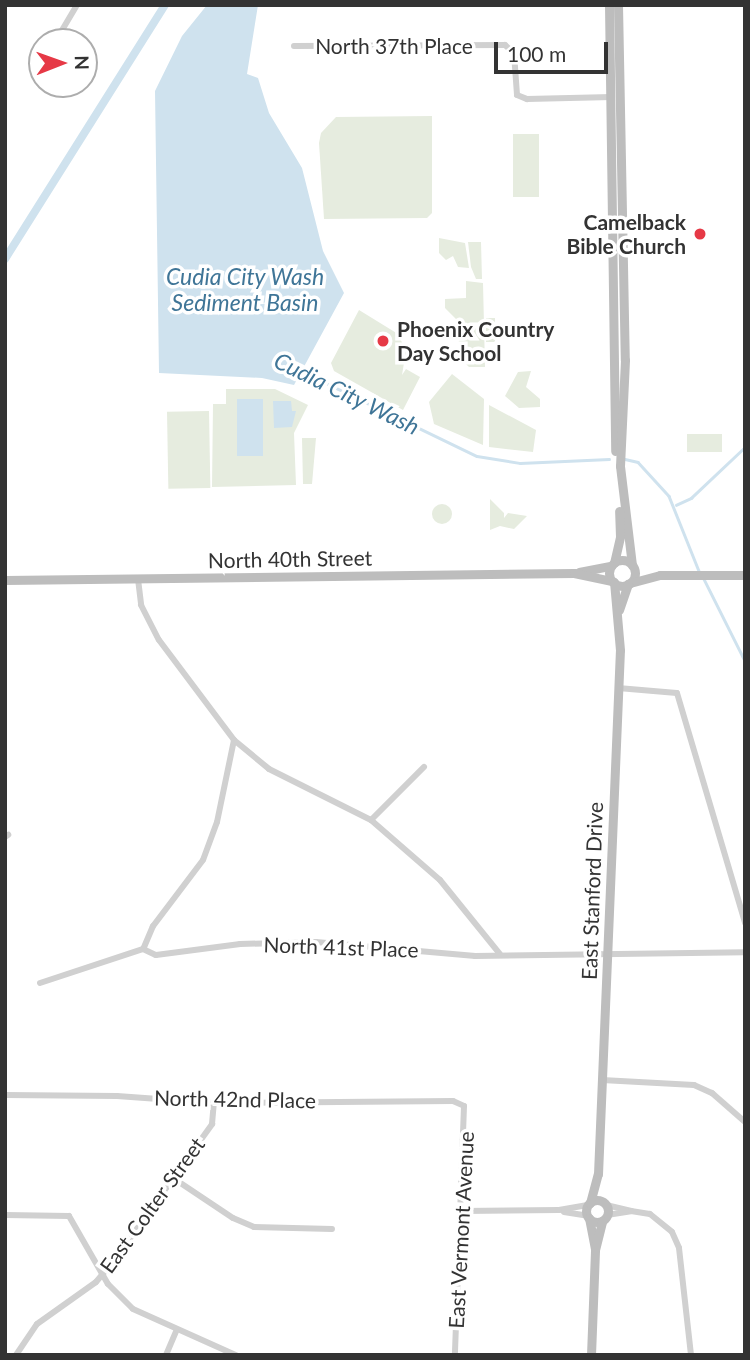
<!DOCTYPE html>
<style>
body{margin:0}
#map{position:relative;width:750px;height:1360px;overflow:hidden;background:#fff;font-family:Lato,sans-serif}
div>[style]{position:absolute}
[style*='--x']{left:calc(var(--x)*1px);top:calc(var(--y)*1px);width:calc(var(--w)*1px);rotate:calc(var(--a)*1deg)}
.green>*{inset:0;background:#e6ecdf;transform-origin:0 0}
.round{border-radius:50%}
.water>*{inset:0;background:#cfe2ee;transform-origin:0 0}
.stream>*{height:2.5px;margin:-1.25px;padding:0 1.25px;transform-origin:1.25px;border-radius:1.25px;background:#cfe2ee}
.canal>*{height:8px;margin:-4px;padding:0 4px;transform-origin:4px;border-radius:4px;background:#cfe2ee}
.street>*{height:6px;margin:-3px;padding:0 3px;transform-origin:3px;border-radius:3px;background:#d0d0d0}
.secondary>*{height:9px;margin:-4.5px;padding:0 4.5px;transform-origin:4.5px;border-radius:4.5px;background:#bdbdbd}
.secondary>.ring{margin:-4.5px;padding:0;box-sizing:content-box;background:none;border:9px solid #bdbdbd;border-radius:50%}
.dots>*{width:19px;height:19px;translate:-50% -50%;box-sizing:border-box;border:4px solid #fff;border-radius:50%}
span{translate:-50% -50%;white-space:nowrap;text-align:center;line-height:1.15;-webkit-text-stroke:7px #fff;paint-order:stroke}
.street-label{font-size:21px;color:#333}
.poi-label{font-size:21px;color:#333;font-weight:700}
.right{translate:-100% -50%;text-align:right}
.left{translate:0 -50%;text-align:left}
.water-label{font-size:23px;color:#3f7597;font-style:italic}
.frame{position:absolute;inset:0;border:7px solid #333;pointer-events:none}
.north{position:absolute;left:28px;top:28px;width:70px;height:70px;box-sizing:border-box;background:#fff;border:2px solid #adadad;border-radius:50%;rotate:89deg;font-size:19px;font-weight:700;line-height:28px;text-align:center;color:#333}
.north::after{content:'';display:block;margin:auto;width:24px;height:32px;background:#e63946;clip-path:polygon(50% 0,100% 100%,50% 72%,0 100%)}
.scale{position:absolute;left:494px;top:42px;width:114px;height:32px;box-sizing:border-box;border:4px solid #333;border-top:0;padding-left:9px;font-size:21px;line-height:24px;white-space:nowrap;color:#333;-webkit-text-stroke:5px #fff;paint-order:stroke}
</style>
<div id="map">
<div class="green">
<div style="clip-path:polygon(432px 116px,432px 213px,427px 218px,324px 219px,319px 143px,321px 133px,336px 117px)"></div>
<div style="left:513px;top:134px;width:26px;height:63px"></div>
<div style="clip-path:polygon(439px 238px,465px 243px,469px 268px,458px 267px,453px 256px,446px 260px,439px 253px)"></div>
<div style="clip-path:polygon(468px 242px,481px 242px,482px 279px,476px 279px,471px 267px)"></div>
<div style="clip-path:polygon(466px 281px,483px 283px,485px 367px,469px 367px,454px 352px,459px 347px,458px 321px,445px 308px,445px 299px,466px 298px)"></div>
<div style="clip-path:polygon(359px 310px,398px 334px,406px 351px,402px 375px,406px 369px,420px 377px,403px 410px,334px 371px,331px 363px)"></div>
<div style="left:486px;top:318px;width:9px;height:24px"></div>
<div style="clip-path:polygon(531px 371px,526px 387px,540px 399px,540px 407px,519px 408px,505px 396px,518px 372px)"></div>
<div style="clip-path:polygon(452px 374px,484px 399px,483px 445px,434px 424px,429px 402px)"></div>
<div style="clip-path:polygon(226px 389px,275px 389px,308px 405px,294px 433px,296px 485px,212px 487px,213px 404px,226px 404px)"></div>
<div style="clip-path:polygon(489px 405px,536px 430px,533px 452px,489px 447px)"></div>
<div style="left:209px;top:411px;width:77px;height:42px;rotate:89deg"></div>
<div style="left:687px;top:434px;width:35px;height:18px"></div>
<div style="clip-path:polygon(302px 438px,316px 438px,312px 484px,303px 484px)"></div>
<div style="clip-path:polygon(490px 499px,504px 513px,504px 518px,508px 513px,527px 516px,514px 529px,500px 526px,490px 530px)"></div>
<div class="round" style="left:432px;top:504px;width:20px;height:20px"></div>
</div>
<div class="water">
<div style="clip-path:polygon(207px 5px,258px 5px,247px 74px,258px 78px,269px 113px,302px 168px,323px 251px,344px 293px,294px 385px,262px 378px,159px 373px,155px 91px,182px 36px)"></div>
<div style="left:237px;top:399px;width:26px;height:57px"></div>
<div style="clip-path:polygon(273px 401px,291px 401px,292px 411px,296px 411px,292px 427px,274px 428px)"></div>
</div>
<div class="stream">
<div style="--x:301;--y:371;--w:195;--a:25.8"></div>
<div style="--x:477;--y:456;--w:44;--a:9.2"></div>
<div style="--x:520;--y:463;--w:89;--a:-2.6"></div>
<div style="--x:625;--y:459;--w:13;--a:13"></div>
<div style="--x:638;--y:462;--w:46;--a:47.6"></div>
<div style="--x:669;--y:496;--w:81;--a:68.2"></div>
<div style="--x:676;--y:505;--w:17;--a:-25"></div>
<div style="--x:691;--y:498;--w:74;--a:-43.4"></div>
<div style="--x:703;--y:577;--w:94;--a:63.4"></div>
</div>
<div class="canal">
<div style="--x:5;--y:259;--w:300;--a:-57.8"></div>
</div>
<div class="street">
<div style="--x:55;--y:42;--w:43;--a:-59.3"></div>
<div style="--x:294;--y:46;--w:211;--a:-0.3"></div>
<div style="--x:505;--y:45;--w:12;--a:42"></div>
<div style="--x:514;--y:53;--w:42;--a:85.9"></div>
<div style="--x:517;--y:95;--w:11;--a:22"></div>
<div style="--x:527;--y:99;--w:85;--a:-1.3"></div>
<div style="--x:138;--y:579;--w:26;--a:83"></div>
<div style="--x:141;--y:605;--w:39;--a:63"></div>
<div style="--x:159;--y:640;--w:125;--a:53.1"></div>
<div style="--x:234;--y:740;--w:84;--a:101.7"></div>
<div style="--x:217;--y:822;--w:40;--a:110.2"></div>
<div style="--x:203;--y:860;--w:83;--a:127.1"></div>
<div style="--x:153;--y:926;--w:25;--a:113"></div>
<div style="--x:618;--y:688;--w:59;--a:4.8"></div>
<div style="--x:677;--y:693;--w:240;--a:73.5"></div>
<div style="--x:234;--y:740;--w:45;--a:39.6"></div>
<div style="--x:269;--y:769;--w:114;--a:26.6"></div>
<div style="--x:371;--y:820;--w:91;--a:41"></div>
<div style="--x:440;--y:880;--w:95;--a:51"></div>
<div style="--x:371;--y:820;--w:75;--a:-45"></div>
<div style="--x:5;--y:837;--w:4;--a:-34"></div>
<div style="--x:40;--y:983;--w:108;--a:-18.3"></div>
<div style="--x:143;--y:949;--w:14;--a:25"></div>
<div style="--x:156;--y:955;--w:85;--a:-7.5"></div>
<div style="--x:240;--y:944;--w:76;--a:-1.5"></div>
<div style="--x:316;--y:942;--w:160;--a:5"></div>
<div style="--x:475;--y:956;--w:270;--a:-0.8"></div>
<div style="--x:602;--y:1080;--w:92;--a:3.1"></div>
<div style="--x:694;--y:1085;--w:20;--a:24"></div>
<div style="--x:712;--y:1093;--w:44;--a:41.3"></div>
<div style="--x:5;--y:1095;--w:112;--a:0.5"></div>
<div style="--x:117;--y:1096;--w:97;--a:4.1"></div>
<div style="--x:214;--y:1103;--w:239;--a:-0.5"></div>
<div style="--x:453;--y:1101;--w:12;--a:24"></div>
<div style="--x:464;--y:1106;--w:249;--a:92.1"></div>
<div style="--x:173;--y:1178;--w:72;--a:33.7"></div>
<div style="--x:233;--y:1218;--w:23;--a:23"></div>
<div style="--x:254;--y:1227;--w:78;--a:1.5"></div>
<div style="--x:606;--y:1205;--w:26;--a:13"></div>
<div style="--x:462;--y:1211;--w:97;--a:-0.6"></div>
<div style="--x:559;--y:1210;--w:29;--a:-10"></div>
<div style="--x:564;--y:1212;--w:24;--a:9"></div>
<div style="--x:5;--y:1215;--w:64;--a:0.9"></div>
<div style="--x:69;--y:1216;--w:78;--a:60.2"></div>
<div style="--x:108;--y:1284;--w:35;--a:45"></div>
<div style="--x:133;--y:1309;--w:113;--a:24.1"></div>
<div style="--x:607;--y:1215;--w:24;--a:-9"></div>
<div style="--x:631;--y:1211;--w:19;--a:9"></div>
<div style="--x:650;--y:1214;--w:28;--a:39"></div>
<div style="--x:672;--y:1232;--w:17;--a:66"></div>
<div style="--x:679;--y:1248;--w:108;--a:83.6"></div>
<div style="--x:16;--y:1355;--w:37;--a:-56"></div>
<div style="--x:37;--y:1324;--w:72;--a:-35.4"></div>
<div style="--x:96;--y:1282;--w:26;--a:-50"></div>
<div style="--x:113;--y:1262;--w:170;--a:-54.3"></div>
<div style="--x:212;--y:1124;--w:21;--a:-85"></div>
<div style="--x:166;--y:1355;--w:26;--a:-67"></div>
</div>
<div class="secondary">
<div style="--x:609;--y:5;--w:446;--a:89.2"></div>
<div style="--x:618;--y:5;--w:355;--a:88.9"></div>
<div style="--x:625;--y:360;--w:106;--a:92.7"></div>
<div style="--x:620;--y:466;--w:100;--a:83.1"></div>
<div class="ring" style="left:609px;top:560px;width:17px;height:17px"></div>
<div style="--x:614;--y:563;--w:28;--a:-77"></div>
<div style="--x:620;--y:536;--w:25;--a:-92"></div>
<div style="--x:579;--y:572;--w:33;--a:-11"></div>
<div style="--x:5;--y:580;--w:569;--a:-0.7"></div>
<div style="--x:574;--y:573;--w:40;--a:12"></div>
<div style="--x:630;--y:583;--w:31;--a:-15"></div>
<div style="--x:660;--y:575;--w:85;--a:0"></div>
<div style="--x:619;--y:610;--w:28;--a:-71"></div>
<div class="ring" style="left:586px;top:1200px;width:13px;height:13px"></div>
<div style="--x:590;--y:1203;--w:30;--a:-75"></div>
<div style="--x:598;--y:1174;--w:524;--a:-87.6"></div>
<div style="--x:620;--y:650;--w:68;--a:-95"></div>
<div style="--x:589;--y:1218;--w:31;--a:79"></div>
<div style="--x:591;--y:1355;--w:105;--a:-87.8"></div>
<div style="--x:595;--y:1250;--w:30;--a:-76"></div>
</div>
<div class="dots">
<div style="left:700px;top:234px;background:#e63946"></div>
<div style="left:383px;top:341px;background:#e63946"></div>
</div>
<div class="street-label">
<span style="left:394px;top:46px">North 37th Place</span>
<span style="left:290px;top:559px;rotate:-1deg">North 40th Street</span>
<span style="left:592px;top:891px;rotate:-88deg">East Stanford Drive</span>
<span style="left:341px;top:947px;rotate:2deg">North 41st Place</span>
<span style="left:235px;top:1099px;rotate:1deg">North 42nd Place</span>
<span style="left:152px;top:1205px;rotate:-54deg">East Colter Street</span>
<span style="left:461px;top:1230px;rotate:-87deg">East Vermont Avenue</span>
</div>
<div class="poi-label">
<span class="right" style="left:686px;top:234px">Camelback<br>Bible Church</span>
<span class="left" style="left:397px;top:341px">Phoenix Country<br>Day School</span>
</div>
<div class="water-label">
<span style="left:245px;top:289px">Cudia City Wash<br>Sediment Basin</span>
<span style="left:347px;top:393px;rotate:26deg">Cudia City Wash</span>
</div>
<div class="frame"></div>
<div class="north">N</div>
<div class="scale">100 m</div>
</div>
